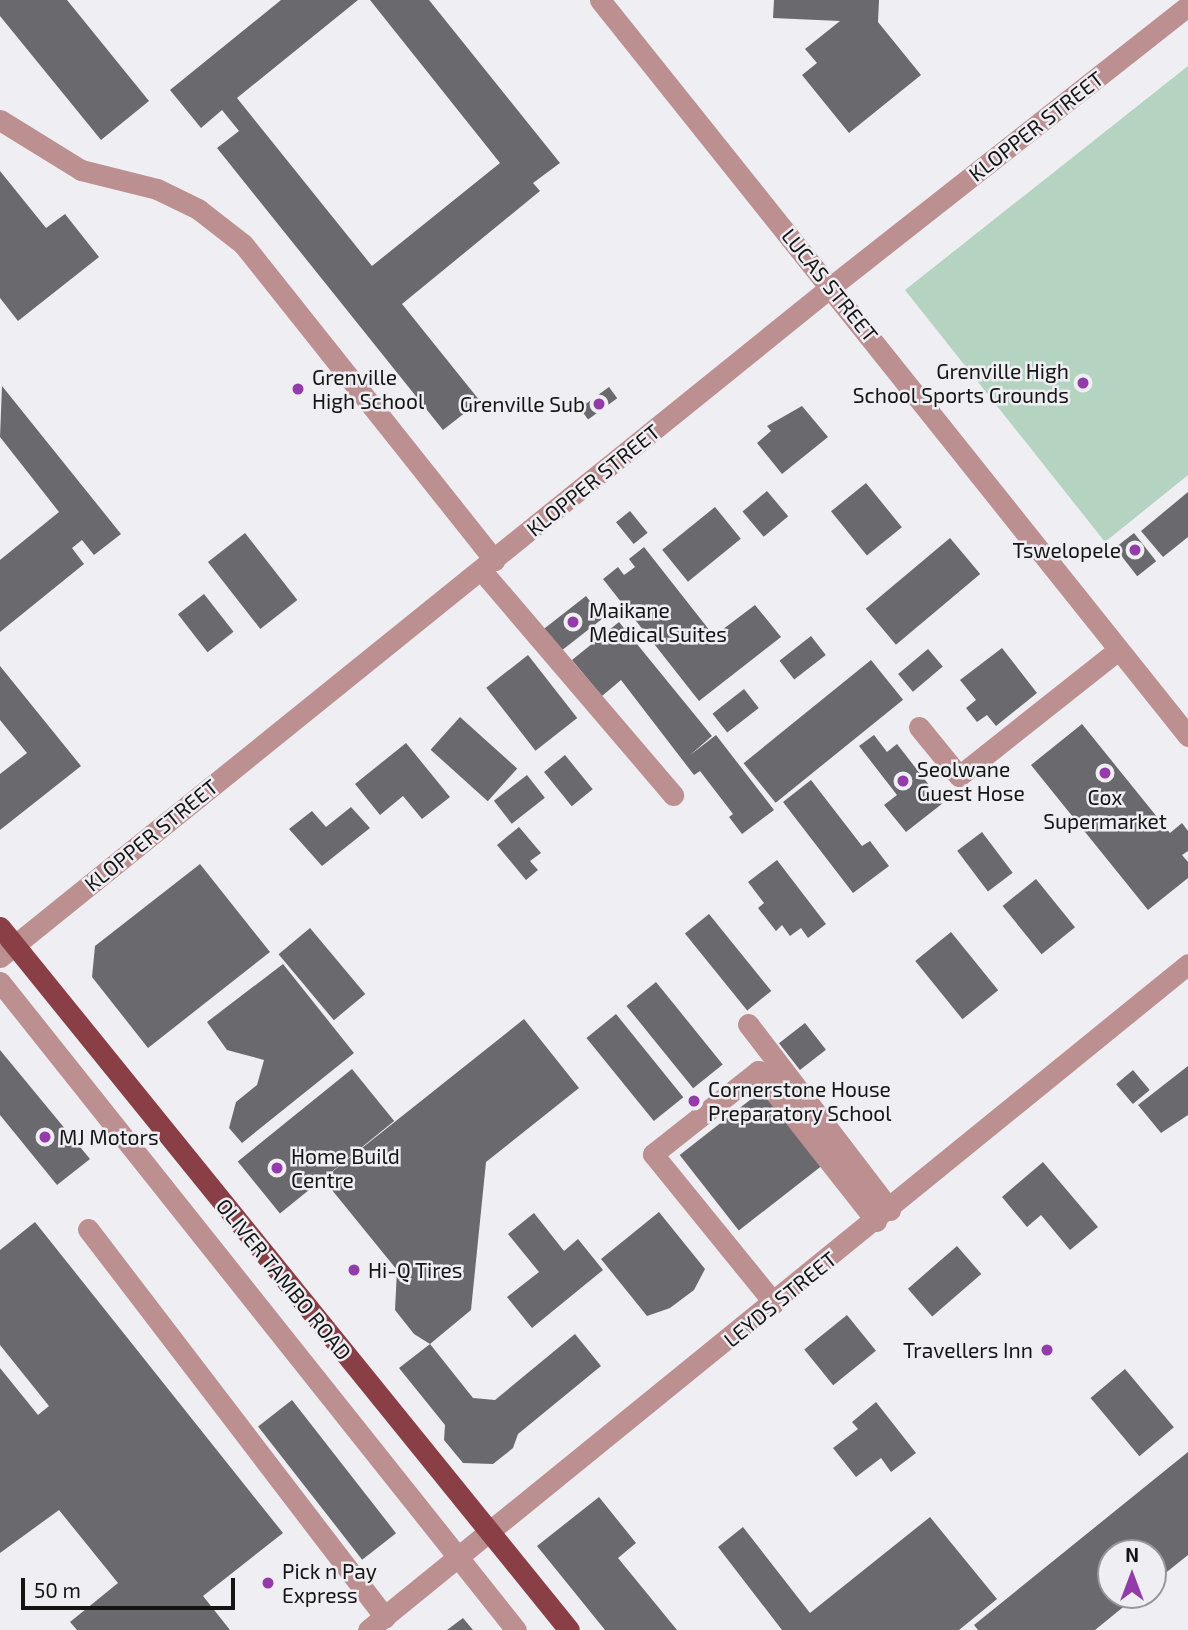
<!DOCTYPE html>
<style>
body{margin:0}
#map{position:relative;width:1188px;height:1630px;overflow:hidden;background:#eeeef3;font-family:"Exo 2",sans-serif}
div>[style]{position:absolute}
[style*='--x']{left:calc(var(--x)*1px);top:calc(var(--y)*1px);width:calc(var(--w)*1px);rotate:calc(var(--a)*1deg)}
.green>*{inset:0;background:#b4d3c1}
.building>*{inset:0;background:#6a696e;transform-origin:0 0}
.minor>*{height:21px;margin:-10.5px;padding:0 10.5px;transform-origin:10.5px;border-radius:10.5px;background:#bc8f90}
.major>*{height:21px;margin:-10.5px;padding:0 10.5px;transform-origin:10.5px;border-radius:10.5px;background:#893f45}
.dots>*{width:19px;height:19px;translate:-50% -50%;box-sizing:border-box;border:4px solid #eeeef3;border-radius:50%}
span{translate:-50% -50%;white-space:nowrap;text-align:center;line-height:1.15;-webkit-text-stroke:5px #eeeef3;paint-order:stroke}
.street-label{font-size:21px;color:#141415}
.poi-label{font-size:21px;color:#141415}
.right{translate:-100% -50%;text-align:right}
.left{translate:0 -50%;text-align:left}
.north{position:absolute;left:1097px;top:1539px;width:70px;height:70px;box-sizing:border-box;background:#eeeef3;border:2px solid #97979a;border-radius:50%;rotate:0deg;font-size:19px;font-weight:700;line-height:28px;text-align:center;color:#141415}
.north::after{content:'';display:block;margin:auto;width:24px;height:32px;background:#933ba8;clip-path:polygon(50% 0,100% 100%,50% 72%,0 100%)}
.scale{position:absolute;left:21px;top:1578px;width:214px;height:32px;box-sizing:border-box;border:4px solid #141415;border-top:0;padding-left:9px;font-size:21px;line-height:24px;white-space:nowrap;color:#141415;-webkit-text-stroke:5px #eeeef3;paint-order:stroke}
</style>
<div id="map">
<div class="green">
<div style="clip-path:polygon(1188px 66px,1188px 475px,1105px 542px,905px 290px)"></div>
</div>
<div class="building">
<div style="clip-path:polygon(0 0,67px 0,149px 101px,101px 140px,0 16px)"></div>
<div style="clip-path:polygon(281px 0,358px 0,237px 98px,372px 266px,500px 163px,370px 0,429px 0,560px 163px,533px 183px,540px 191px,402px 304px,480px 401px,443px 430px,217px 148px,239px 131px,222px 110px,201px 128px,170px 90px)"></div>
<div style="clip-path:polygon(774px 0,879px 0,878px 22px,921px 75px,849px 133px,802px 75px,817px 63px,805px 49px,840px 21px,773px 18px)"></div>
<div style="clip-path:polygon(0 171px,46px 228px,65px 214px,99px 257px,18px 321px,0 298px)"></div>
<div style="clip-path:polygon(2px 386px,121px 534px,94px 555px,82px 540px,72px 548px,84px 564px,0 632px,0 560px,59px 512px,0 437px)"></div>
<div style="left:609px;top:387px;width:14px;height:36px;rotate:54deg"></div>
<div style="clip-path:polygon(802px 406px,828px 437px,782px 474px,757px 443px,771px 431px,767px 426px)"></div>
<div style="left:866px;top:483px;width:57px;height:45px;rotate:51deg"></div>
<div style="left:767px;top:491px;width:33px;height:32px;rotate:50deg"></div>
<div style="clip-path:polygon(1188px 492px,1188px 537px,1163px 557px,1141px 531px)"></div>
<div style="left:715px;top:507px;width:41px;height:68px;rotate:51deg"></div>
<div style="left:630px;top:511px;width:28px;height:18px;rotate:51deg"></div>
<div style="left:245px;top:533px;width:85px;height:47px;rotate:52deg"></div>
<div style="left:1134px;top:533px;width:36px;height:24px;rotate:52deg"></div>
<div style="left:950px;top:538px;width:47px;height:110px;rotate:50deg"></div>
<div style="clip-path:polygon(644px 547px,714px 636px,755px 605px,781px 637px,699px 701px,603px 579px,618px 567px,624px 575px,635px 567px,629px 559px)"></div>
<div style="left:204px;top:594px;width:48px;height:33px;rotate:52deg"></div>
<div style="left:586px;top:596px;width:28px;height:56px;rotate:52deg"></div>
<div style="clip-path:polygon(619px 622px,712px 736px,689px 756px,716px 735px,774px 810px,742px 834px,729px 817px,733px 814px,700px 771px,694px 775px,621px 680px,602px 696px,572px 660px)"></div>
<div style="left:811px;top:636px;width:24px;height:40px;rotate:52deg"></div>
<div style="clip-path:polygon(1002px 648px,1037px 693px,996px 726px,987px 715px,977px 722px,966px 708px,976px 700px,960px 680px)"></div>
<div style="left:928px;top:649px;width:23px;height:39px;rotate:50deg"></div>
<div style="left:528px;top:655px;width:80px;height:53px;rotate:52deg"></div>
<div style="left:871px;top:660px;width:51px;height:164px;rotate:51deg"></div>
<div style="clip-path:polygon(0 666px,81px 766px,0 830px,0 774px,27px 753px,0 720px)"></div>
<div style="left:744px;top:689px;width:24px;height:40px;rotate:52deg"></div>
<div style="left:460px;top:717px;width:77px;height:44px;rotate:42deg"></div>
<div style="clip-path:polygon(1082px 724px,1170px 833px,1182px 823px,1188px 831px,1188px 851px,1182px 855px,1188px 862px,1188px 878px,1148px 910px,1031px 765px)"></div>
<div style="clip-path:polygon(874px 735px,887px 752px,897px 744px,943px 803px,906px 832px,884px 805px,897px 795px,859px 746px)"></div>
<div style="clip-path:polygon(406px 743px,450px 797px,422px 819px,403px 796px,380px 815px,355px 784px)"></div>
<div style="left:565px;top:755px;width:44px;height:27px;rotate:51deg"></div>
<div style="left:527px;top:775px;width:29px;height:42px;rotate:52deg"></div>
<div style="clip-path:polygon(811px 780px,862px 846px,870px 841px,889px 866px,853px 893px,783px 802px)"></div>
<div style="clip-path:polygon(351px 807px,370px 828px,322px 866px,289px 829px,312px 811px,326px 827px)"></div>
<div style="clip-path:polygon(519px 827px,541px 853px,530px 861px,538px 870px,526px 880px,497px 845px)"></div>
<div style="left:982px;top:832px;width:51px;height:31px;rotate:53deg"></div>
<div style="clip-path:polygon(777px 860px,826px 924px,808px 938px,801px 928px,790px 936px,782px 925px,776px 931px,758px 908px,764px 903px,748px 882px)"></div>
<div style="clip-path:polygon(200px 864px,270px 952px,148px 1048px,92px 977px,95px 946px)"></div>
<div style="left:1036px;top:879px;width:62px;height:43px;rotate:51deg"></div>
<div style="left:709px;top:914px;width:99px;height:31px;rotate:51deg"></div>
<div style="left:310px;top:928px;width:86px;height:41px;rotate:50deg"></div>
<div style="left:951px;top:932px;width:75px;height:46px;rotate:51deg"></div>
<div style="clip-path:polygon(283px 964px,354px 1053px,242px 1143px,229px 1128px,236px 1102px,257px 1085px,264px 1060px,227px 1050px,207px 1022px)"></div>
<div style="left:656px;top:982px;width:106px;height:38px;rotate:51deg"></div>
<div style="left:616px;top:1014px;width:107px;height:38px;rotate:51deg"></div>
<div style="clip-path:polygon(524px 1019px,579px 1088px,486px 1162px,471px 1310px,430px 1344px,414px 1334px,395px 1310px,397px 1270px,323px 1179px)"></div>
<div style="left:805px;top:1023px;width:34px;height:33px;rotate:52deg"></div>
<div style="clip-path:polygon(0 1050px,90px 1159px,57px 1185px,0 1115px)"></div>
<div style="clip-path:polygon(1188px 1066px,1188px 1115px,1161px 1133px,1138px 1105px)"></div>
<div style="left:352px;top:1069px;width:67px;height:147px;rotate:51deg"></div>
<div style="left:1133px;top:1070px;width:26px;height:22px;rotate:50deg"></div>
<div style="left:764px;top:1089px;width:96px;height:107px;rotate:52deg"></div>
<div style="clip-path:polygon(1043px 1162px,1098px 1227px,1070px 1250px,1041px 1215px,1027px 1227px,1002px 1197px)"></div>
<div style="clip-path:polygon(659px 1212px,705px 1269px,694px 1290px,670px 1308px,647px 1316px,601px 1259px)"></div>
<div style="clip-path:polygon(534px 1213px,564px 1251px,578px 1239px,603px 1270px,532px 1328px,507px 1297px,539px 1272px,508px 1234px)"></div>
<div style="clip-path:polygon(35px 1222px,283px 1533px,203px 1596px,230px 1630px,77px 1630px,70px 1622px,118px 1583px,59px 1510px,0 1553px,0 1368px,38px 1415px,49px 1406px,0 1345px,0 1250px)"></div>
<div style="left:957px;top:1246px;width:37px;height:65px;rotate:49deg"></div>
<div style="left:847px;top:1315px;width:46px;height:55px;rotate:51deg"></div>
<div style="clip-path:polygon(575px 1334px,601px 1366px,518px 1434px,513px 1448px,493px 1464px,463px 1463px,444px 1440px,445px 1425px,399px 1368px,430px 1344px,473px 1398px,495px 1400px)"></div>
<div style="left:1125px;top:1369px;width:76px;height:45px;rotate:50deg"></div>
<div style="left:292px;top:1400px;width:169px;height:43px;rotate:52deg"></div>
<div style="clip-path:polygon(876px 1402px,916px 1453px,891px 1472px,881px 1458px,856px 1477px,833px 1448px,858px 1429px,852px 1422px)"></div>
<div style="clip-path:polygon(1188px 1452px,1188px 1555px,1153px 1583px,1153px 1553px,1111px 1553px,1111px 1595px,1138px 1595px,1095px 1630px,978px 1630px,974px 1625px)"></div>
<div style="clip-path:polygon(599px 1497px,636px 1543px,618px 1558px,677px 1630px,605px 1630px,537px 1546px)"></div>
<div style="clip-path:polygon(930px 1517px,997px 1599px,959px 1630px,782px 1630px,718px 1547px,743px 1527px,810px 1613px)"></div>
<div style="clip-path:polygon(463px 1618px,473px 1630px,447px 1630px)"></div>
</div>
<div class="minor">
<div style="--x:600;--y:0;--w:942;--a:51.38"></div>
<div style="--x:0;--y:120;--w:95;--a:31.7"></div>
<div style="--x:81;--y:170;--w:78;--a:14"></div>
<div style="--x:157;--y:189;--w:46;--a:26"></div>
<div style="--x:198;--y:209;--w:57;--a:37.9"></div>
<div style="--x:243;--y:244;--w:404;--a:51.5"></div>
<div style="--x:481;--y:570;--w:296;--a:49.5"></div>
<div style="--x:919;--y:727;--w:63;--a:50.8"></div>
<div style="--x:959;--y:776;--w:203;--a:-38.4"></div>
<div style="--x:0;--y:957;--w:1069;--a:-38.89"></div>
<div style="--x:832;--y:286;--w:453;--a:-38.2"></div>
<div style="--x:0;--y:982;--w:828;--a:51.47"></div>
<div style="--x:748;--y:1024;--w:234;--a:52.6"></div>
<div style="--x:88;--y:1229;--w:489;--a:52.6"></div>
<div style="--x:774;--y:1303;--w:192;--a:-129.1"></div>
<div style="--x:653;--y:1154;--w:134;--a:-38.3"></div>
<div style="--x:758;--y:1071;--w:191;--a:51.8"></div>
<div style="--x:368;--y:1630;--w:1056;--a:-39.08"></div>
</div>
<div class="major">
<div style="--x:0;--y:927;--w:904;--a:51.01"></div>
</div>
<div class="dots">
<div style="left:1083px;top:383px;background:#933ba8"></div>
<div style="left:298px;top:389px;background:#933ba8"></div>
<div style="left:599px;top:404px;background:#933ba8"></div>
<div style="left:1135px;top:550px;background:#933ba8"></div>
<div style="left:573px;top:622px;background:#933ba8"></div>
<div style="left:1105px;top:773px;background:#933ba8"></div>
<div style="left:903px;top:781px;background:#933ba8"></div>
<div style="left:694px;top:1101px;background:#933ba8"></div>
<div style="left:45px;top:1137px;background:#933ba8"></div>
<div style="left:277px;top:1168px;background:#933ba8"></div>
<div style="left:354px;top:1270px;background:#933ba8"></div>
<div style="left:1047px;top:1350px;background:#933ba8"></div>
<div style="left:268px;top:1583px;background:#933ba8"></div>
</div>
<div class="street-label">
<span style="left:1036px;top:126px;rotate:-38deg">KLOPPER STREET</span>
<span style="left:830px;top:285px;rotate:51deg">LUCAS STREET</span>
<span style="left:593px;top:480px;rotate:-39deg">KLOPPER STREET</span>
<span style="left:151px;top:835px;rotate:-39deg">KLOPPER STREET</span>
<span style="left:284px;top:1279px;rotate:51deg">OLIVER TAMBO ROAD</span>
<span style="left:780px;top:1299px;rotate:-39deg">LEYDS STREET</span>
</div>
<div class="poi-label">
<span class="right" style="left:1069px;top:383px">Grenville High<br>School Sports Grounds</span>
<span class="left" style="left:312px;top:389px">Grenville<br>High School</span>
<span class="right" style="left:585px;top:404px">Grenville Sub</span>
<span class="right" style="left:1121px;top:550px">Tswelopele</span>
<span class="left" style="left:589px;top:622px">Maikane<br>Medical Suites</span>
<span class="left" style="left:917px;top:781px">Seolwane<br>Guest Hose</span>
<span style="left:1105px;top:809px">Cox<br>Supermarket</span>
<span class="left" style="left:708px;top:1101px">Cornerstone House<br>Preparatory School</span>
<span class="left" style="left:59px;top:1137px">MJ Motors</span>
<span class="left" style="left:291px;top:1168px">Home Build<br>Centre</span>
<span class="left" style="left:368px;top:1270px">Hi-Q Tires</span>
<span class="right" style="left:1033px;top:1350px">Travellers Inn</span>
<span class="left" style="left:282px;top:1583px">Pick n Pay<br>Express</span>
</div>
<div class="north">N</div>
<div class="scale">50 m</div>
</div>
